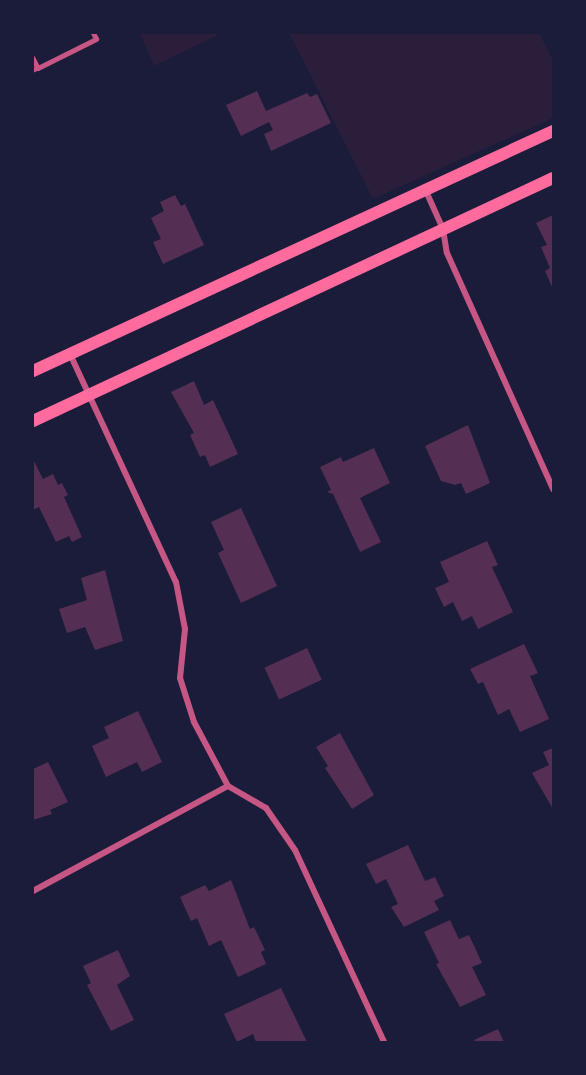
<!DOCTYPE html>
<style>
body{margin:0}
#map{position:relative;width:586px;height:1075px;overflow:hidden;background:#1b1b3a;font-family:"Titillium Web",sans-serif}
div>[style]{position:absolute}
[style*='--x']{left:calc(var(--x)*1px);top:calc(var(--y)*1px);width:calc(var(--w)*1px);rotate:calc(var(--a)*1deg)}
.green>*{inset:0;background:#2a1e3b}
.building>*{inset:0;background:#542f53;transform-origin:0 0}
.service>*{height:4.5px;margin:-2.25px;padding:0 2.25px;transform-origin:2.25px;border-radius:2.25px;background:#c65784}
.minor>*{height:6px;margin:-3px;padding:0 3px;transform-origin:3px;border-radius:3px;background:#c65784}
.secondary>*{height:12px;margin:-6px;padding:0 6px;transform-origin:6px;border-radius:6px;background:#ff6b9d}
span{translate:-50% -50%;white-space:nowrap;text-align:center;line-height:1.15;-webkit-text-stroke:4.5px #1b1b3a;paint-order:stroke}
.frame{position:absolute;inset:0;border:34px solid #1b1b3a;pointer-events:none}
</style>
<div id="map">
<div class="green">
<div style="clip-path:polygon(140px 33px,222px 33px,154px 66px)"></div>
<div style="clip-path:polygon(289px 33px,539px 33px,553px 60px,553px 118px,373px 199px)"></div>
</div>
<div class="building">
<div style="clip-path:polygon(257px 91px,266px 111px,307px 93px,310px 97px,317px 94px,331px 123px,271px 151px,264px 134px,273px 130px,269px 122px,241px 136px,226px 105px)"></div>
<div style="clip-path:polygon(175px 195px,181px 206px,185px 204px,204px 245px,163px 264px,153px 242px,161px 239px,151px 218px,164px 211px,160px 202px)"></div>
<div style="clip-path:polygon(553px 215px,553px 289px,545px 271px,550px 268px,541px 247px,547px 245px,536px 223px)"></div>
<div style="clip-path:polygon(194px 381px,204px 405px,213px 400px,238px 454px,210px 467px,205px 455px,200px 457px,190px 435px,194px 433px,171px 392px)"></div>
<div style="clip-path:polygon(468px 425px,490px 483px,466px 494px,461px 483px,455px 485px,441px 481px,425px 446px)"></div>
<div style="clip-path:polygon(374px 448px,390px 483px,360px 498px,381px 542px,360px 552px,333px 494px,327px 492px,331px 490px,320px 467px,341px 457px,343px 462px)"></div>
<div style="clip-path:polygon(33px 459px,43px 479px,53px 474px,58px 485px,62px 483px,68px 495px,64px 497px,82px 537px,72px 542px,69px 536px,56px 542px,39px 507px,33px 510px)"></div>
<div style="clip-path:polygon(241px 508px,277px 586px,241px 603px,218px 553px,224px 550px,211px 522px)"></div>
<div style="clip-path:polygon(487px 541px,498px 565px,492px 567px,513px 612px,478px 629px,472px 616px,462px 621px,453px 602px,444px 607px,435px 588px,449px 582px,440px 562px)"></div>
<div style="clip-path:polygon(105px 570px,123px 641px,95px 650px,85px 627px,67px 633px,59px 609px,87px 600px,81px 578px)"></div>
<div style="clip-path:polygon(524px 644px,538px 673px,530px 676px,549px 719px,520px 732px,509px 709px,498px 715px,483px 682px,478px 684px,470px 669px)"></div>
<div style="left:307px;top:648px;width:35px;height:47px;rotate:65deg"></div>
<div style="clip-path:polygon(138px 711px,162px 762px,142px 772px,137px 762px,106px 777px,92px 746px,109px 738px,104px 727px)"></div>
<div style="clip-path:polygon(340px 733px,374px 795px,352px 809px,325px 768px,328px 766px,316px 747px)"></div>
<div style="clip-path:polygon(553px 748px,553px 809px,532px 773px,549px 765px,543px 752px)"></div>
<div style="clip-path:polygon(48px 762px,68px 802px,50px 810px,52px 814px,33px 820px,33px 769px)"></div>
<div style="clip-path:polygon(408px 845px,425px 881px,435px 877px,444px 896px,434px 901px,439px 910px,404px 927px,391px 907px,398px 904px,386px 879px,376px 884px,366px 864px)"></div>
<div style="clip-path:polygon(231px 880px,250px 929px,254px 927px,265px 950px,261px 952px,266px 964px,238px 977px,221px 940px,209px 946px,197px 918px,191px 921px,180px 897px,205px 885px,209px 891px)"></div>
<div style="clip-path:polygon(450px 920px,459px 939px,469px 935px,482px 963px,472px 967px,486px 995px,460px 1007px,436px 964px,439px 963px,424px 932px)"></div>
<div style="clip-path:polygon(118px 950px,130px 976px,117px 985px,134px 1020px,111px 1031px,87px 985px,91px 983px,83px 966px)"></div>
<div style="clip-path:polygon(281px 988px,307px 1042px,256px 1042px,253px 1034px,237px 1042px,224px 1014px)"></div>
<div style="clip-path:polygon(498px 1029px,504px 1042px,475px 1042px,474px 1040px)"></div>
</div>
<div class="service">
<div style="--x:33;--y:58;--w:11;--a:63"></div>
<div style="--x:38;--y:68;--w:5;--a:158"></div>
<div style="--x:38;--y:68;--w:65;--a:-26.6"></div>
<div style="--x:96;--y:39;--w:7;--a:-117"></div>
</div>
<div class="minor">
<div style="--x:425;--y:189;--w:44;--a:65.8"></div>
<div style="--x:443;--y:229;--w:24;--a:81"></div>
<div style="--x:447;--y:253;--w:259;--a:65.8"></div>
<div style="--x:70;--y:354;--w:251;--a:65.1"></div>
<div style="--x:176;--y:582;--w:48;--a:79.2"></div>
<div style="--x:185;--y:629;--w:49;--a:95.8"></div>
<div style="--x:180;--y:678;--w:46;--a:72.3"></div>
<div style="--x:194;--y:722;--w:72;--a:62"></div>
<div style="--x:228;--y:786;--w:44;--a:30.1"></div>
<div style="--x:266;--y:808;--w:51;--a:55.4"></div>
<div style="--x:295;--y:850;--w:212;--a:65.1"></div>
<div style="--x:33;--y:891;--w:221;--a:-28.3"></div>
</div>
<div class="secondary">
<div style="--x:33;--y:371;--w:573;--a:-24.78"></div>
<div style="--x:33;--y:421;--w:574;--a:-25.05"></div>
</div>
<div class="frame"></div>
</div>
